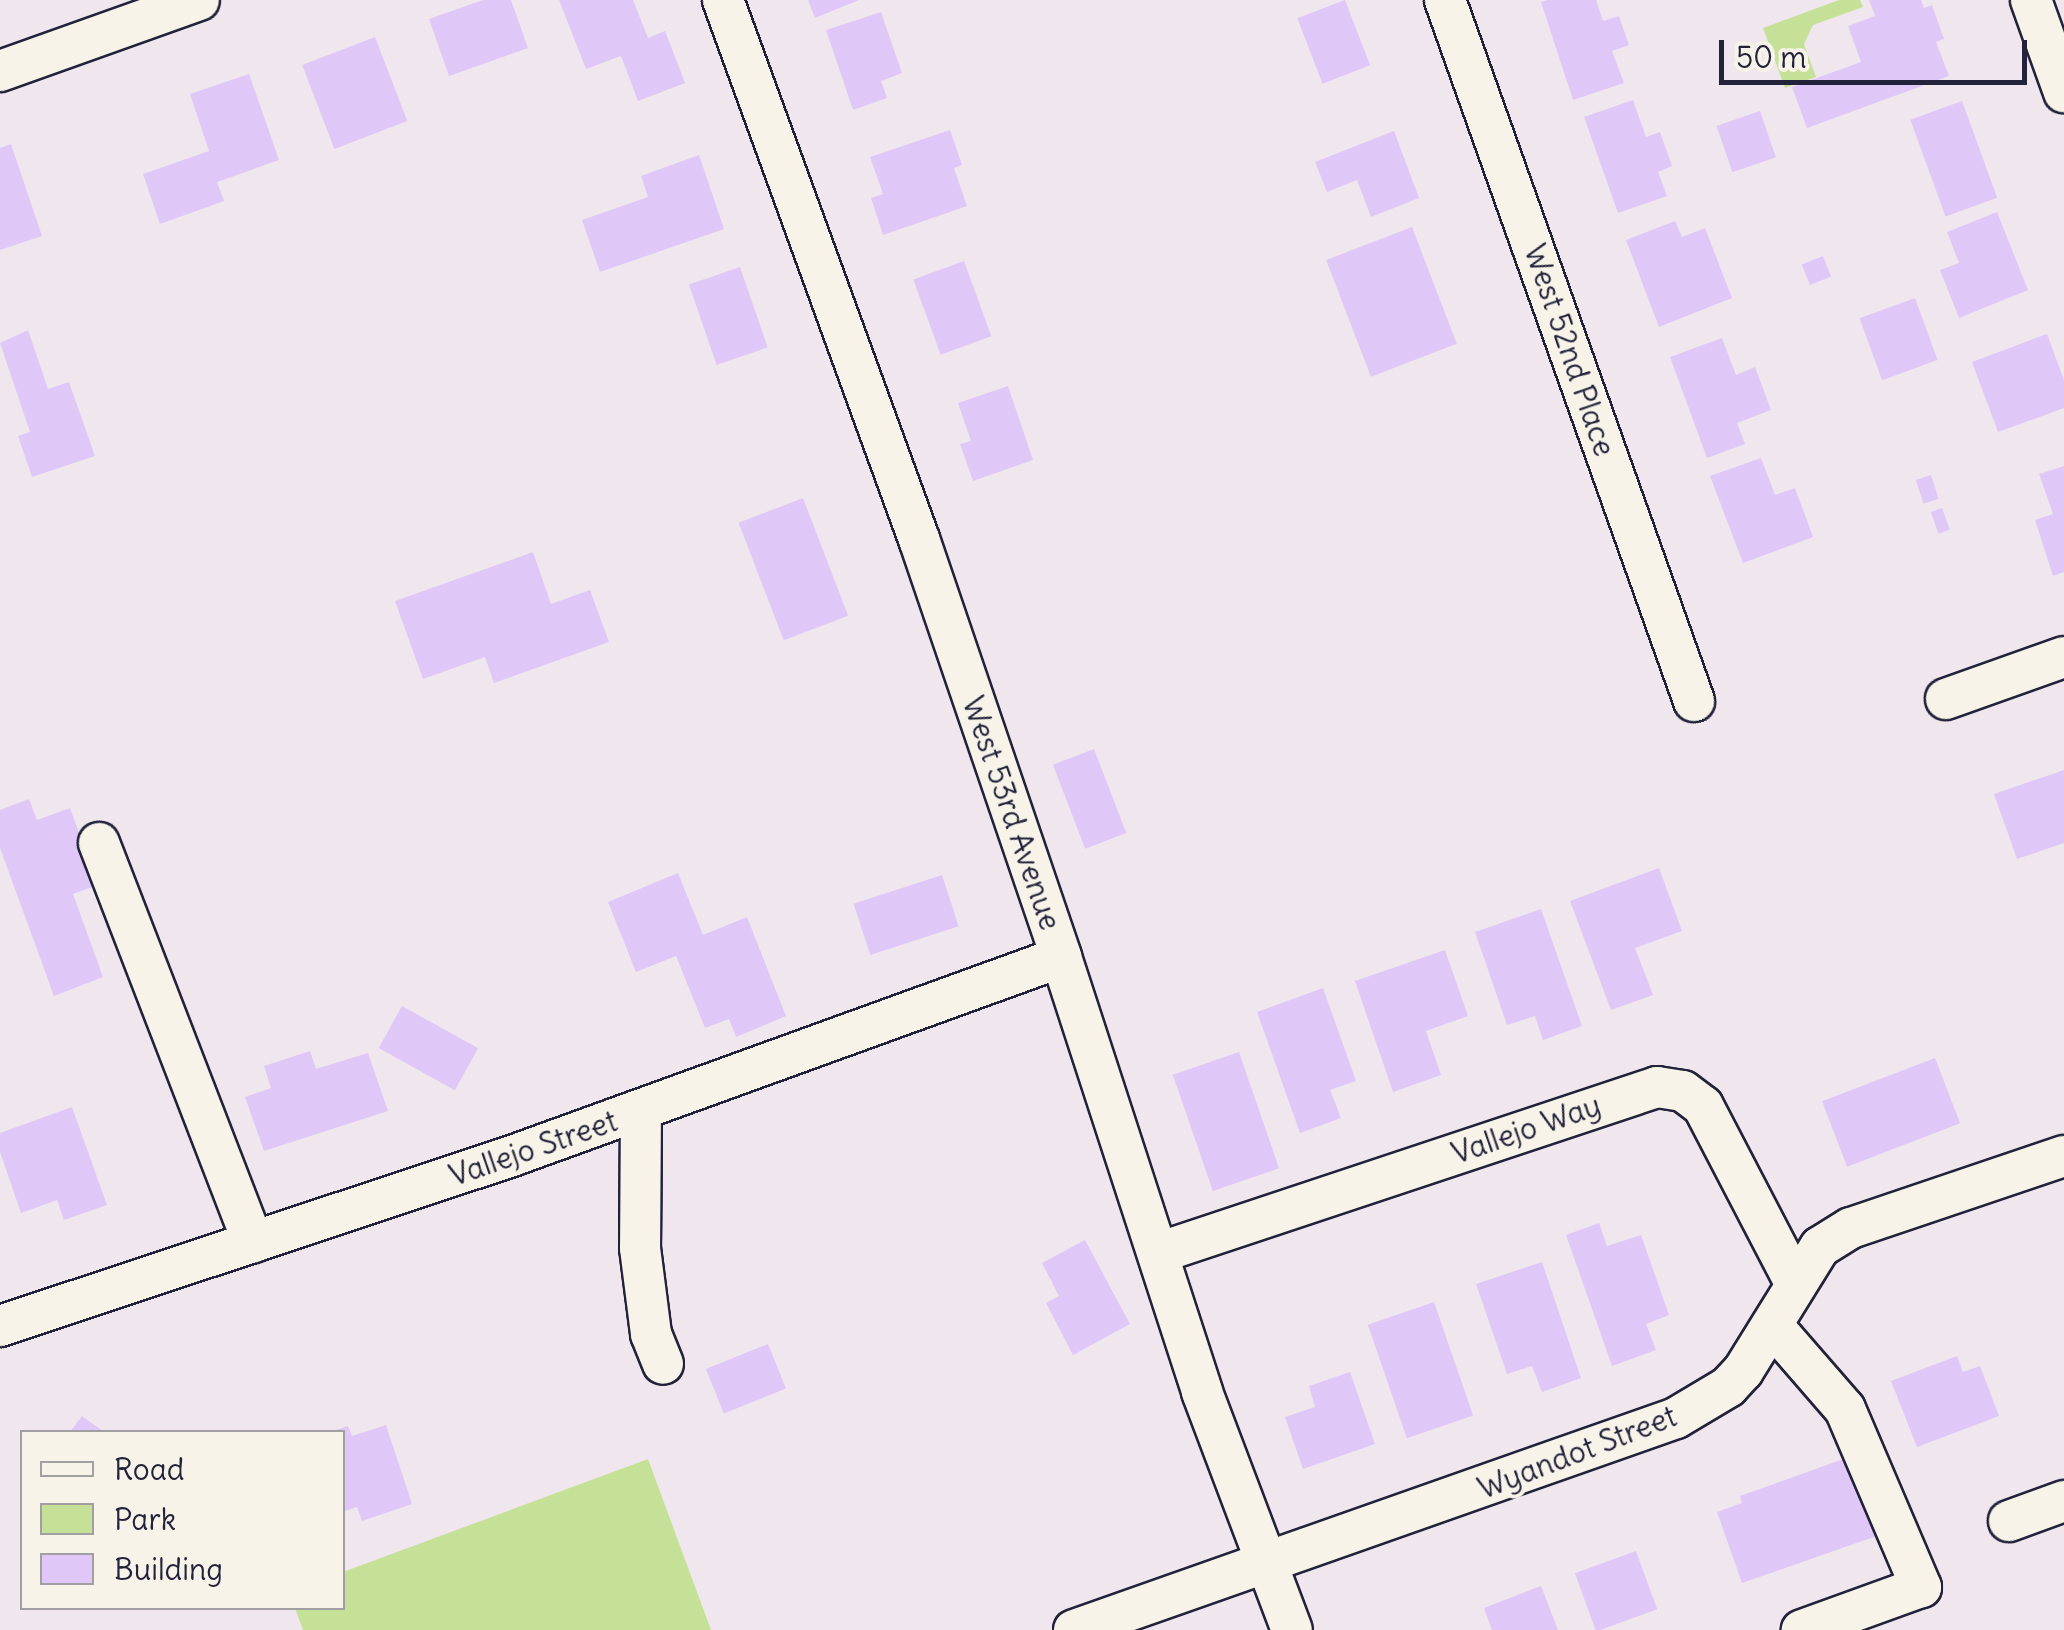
<!DOCTYPE html>
<style>
body{margin:0}
#map{position:relative;width:2064px;height:1630px;overflow:hidden;background:#f0e6ed;font-family:Delius,sans-serif}
div>[style]{position:absolute}
[style*='--x']{left:calc(var(--x)*1px);top:calc(var(--y)*1px);width:calc(var(--w)*1px);rotate:calc(var(--a)*1deg)}
.green>*{inset:0;background:#c5e198}
.building>*{inset:0;background:#dfc8f8;transform-origin:0 0}
.roads{filter:drop-shadow(2px 0 #22223b) drop-shadow(-2px 0 #22223b) drop-shadow(0 2px #22223b) drop-shadow(0 -2px #22223b)}
.minor>*{height:40px;margin:-20px;padding:0 20px;transform-origin:20px;border-radius:20px;background:#f7f3e8}
span{translate:-50% -50%;white-space:nowrap;text-align:center;line-height:1.15;-webkit-text-stroke:8px #f7f3e8;paint-order:stroke}
.street-label{font-size:30px;color:#22223b}
.legend{position:absolute;left:20px;top:1430px;width:325px;height:180px;box-sizing:border-box;background:#f7f3e8;border:2px solid #a29fa3;margin:0;padding:12px 18px;list-style:none;font-size:30px;color:#22223b}
.legend li{display:flex;align-items:center;gap:20px;height:50px}
.legend b{width:50px;border:2px solid #a29fa3}
.scale{position:absolute;left:1719px;top:40px;width:308px;height:45px;box-sizing:border-box;border:5px solid #22223b;border-top:0;padding-left:12px;font-size:30px;line-height:35px;white-space:nowrap;color:#22223b;-webkit-text-stroke:8px #f7f3e8;paint-order:stroke}
</style>
<div id="map">
<div class="green">
<div style="clip-path:polygon(1839px 0,1860px 0,1863px 7px,1813px 25px,1804px 44px,1816px 77px,1785px 88px,1763px 28px)"></div>
<div style="clip-path:polygon(648px 1459px,711px 1630px,303px 1630px,295px 1608px,342px 1608px,343px 1572px)"></div>
</div>
<div class="building">
<div style="clip-path:polygon(483px 0,511px 0,528px 48px,449px 76px,429px 19px)"></div>
<div style="clip-path:polygon(559px 0,633px 0,648px 38px,665px 31px,685px 83px,638px 101px,621px 56px,586px 69px)"></div>
<div style="clip-path:polygon(808px 0,859px 0,815px 18px)"></div>
<div style="left:1345px;top:0;width:70px;height:51px;rotate:69deg"></div>
<div style="clip-path:polygon(1548px 0,1596px 0,1603px 21px,1619px 16px,1629px 45px,1612px 51px,1624px 83px,1573px 100px,1541px 2px)"></div>
<div style="clip-path:polygon(1869px 0,1921px 0,1924px 8px,1932px 5px,1944px 39px,1936px 42px,1949px 76px,1807px 128px,1792px 87px,1861px 62px,1848px 26px,1875px 16px)"></div>
<div style="clip-path:polygon(881px 12px,902px 73px,881px 81px,887px 98px,853px 110px,826px 30px)"></div>
<div style="left:375px;top:37px;width:90px;height:78px;rotate:69deg"></div>
<div style="clip-path:polygon(249px 74px,279px 160px,217px 182px,224px 201px,160px 224px,143px 174px,209px 151px,190px 94px)"></div>
<div style="clip-path:polygon(1633px 100px,1646px 137px,1660px 132px,1672px 166px,1658px 172px,1667px 196px,1618px 213px,1584px 117px)"></div>
<div style="left:1962px;top:101px;width:103px;height:55px;rotate:70deg"></div>
<div style="left:1760px;top:111px;width:49px;height:46px;rotate:71deg"></div>
<div style="clip-path:polygon(950px 130px,962px 165px,954px 168px,967px 206px,883px 235px,871px 198px,883px 194px,870px 157px)"></div>
<div style="clip-path:polygon(1394px 131px,1419px 198px,1371px 217px,1357px 180px,1327px 192px,1315px 162px)"></div>
<div style="clip-path:polygon(11px 144px,42px 236px,0 250px,0 148px)"></div>
<div style="clip-path:polygon(699px 155px,724px 229px,600px 272px,582px 220px,648px 197px,641px 176px)"></div>
<div style="clip-path:polygon(1997px 212px,2028px 290px,1959px 318px,1940px 270px,1959px 263px,1947px 232px)"></div>
<div style="clip-path:polygon(1675px 221px,1682px 237px,1705px 228px,1732px 298px,1659px 327px,1626px 240px)"></div>
<div style="left:1412px;top:227px;width:125px;height:92px;rotate:69deg"></div>
<div style="left:1823px;top:256px;width:22px;height:23px;rotate:68deg"></div>
<div style="left:964px;top:261px;width:80px;height:54px;rotate:70deg"></div>
<div style="left:740px;top:267px;width:85px;height:54px;rotate:71deg"></div>
<div style="left:1915px;top:298px;width:66px;height:59px;rotate:70deg"></div>
<div style="clip-path:polygon(28px 330px,48px 389px,69px 382px,95px 456px,32px 477px,18px 436px,30px 432px,0 343px)"></div>
<div style="clip-path:polygon(2047px 334px,2064px 380px,2064px 408px,1998px 432px,1972px 362px)"></div>
<div style="clip-path:polygon(1722px 338px,1736px 375px,1755px 367px,1771px 410px,1737px 423px,1745px 444px,1707px 458px,1670px 357px)"></div>
<div style="clip-path:polygon(1008px 386px,1033px 460px,973px 481px,960px 444px,971px 441px,958px 403px)"></div>
<div style="clip-path:polygon(1761px 458px,1775px 495px,1795px 488px,1813px 537px,1743px 563px,1710px 476px)"></div>
<div style="clip-path:polygon(2064px 466px,2064px 572px,2053px 576px,2035px 520px,2053px 514px,2039px 474px)"></div>
<div style="left:1931px;top:475px;width:25px;height:16px;rotate:72deg"></div>
<div style="left:803px;top:498px;width:126px;height:69px;rotate:69deg"></div>
<div style="left:1942px;top:508px;width:23px;height:12px;rotate:70deg"></div>
<div style="clip-path:polygon(533px 552px,551px 604px,590px 590px,609px 642px,494px 683px,485px 657px,423px 679px,395px 601px)"></div>
<div style="left:1094px;top:749px;width:90px;height:44px;rotate:69deg"></div>
<div style="clip-path:polygon(2064px 770px,2064px 843px,2017px 859px,1994px 794px)"></div>
<div style="clip-path:polygon(29px 799px,37px 820px,70px 808px,98px 885px,73px 894px,103px 977px,54px 996px,0 848px,0 810px)"></div>
<div style="clip-path:polygon(1659px 868px,1682px 931px,1635px 948px,1653px 995px,1611px 1010px,1570px 901px)"></div>
<div style="clip-path:polygon(678px 873px,703px 935px,747px 917px,786px 1016px,736px 1037px,729px 1019px,705px 1028px,676px 956px,636px 972px,608px 902px)"></div>
<div style="left:942px;top:875px;width:54px;height:93px;rotate:72deg"></div>
<div style="clip-path:polygon(1541px 909px,1582px 1026px,1543px 1040px,1535px 1016px,1507px 1025px,1475px 932px)"></div>
<div style="clip-path:polygon(1445px 950px,1468px 1016px,1426px 1031px,1441px 1075px,1393px 1092px,1355px 981px)"></div>
<div style="clip-path:polygon(1323px 988px,1356px 1081px,1330px 1090px,1341px 1118px,1300px 1133px,1257px 1012px)"></div>
<div style="left:402px;top:1006px;width:87px;height:48px;rotate:29deg"></div>
<div style="clip-path:polygon(310px 1051px,316px 1069px,368px 1053px,388px 1111px,264px 1151px,245px 1097px,271px 1088px,264px 1066px)"></div>
<div style="left:1239px;top:1052px;width:123px;height:70px;rotate:71deg"></div>
<div style="left:1935px;top:1058px;width:70px;height:121px;rotate:69deg"></div>
<div style="clip-path:polygon(72px 1107px,107px 1205px,64px 1220px,57px 1200px,21px 1213px,0 1152px,0 1133px)"></div>
<div style="clip-path:polygon(1599px 1223px,1607px 1246px,1641px 1235px,1669px 1315px,1646px 1324px,1656px 1350px,1612px 1366px,1566px 1235px)"></div>
<div style="clip-path:polygon(1085px 1240px,1130px 1324px,1073px 1355px,1046px 1303px,1059px 1296px,1042px 1263px)"></div>
<div style="clip-path:polygon(1542px 1262px,1581px 1378px,1542px 1392px,1532px 1366px,1507px 1374px,1476px 1284px)"></div>
<div style="left:1434px;top:1302px;width:120px;height:70px;rotate:71deg"></div>
<div style="left:768px;top:1344px;width:48px;height:67px;rotate:68deg"></div>
<div style="clip-path:polygon(1957px 1356px,1963px 1372px,1980px 1366px,1999px 1416px,1917px 1447px,1891px 1381px)"></div>
<div style="clip-path:polygon(1350px 1372px,1375px 1444px,1303px 1469px,1285px 1417px,1315px 1407px,1309px 1386px)"></div>
<div style="clip-path:polygon(82px 1416px,104px 1432px,70px 1432px)"></div>
<div style="clip-path:polygon(386px 1425px,412px 1504px,362px 1521px,357px 1507px,342px 1512px,342px 1432px,330px 1432px,348px 1426px,352px 1436px)"></div>
<div style="clip-path:polygon(1863px 1452px,1891px 1531px,1742px 1583px,1717px 1512px,1742px 1503px,1740px 1496px)"></div>
<div style="left:1636px;top:1551px;width:62px;height:65px;rotate:70deg"></div>
<div style="clip-path:polygon(1541px 1586px,1558px 1630px,1492px 1630px,1484px 1608px)"></div>
</div>
<div class="roads">
<div class="minor">
<div style="--x:723;--y:0;--w:574;--a:70.02"></div>
<div style="--x:919;--y:539;--w:441;--a:71.2"></div>
<div style="--x:1061;--y:957;--w:457;--a:72"></div>
<div style="--x:1202;--y:1392;--w:254;--a:69.3"></div>
<div style="--x:1445;--y:0;--w:744;--a:70.44"></div>
<div style="--x:2031;--y:0;--w:98;--a:70.3"></div>
<div style="--x:0;--y:71;--w:211;--a:-19.6"></div>
<div style="--x:1946;--y:699;--w:125;--a:-19.6"></div>
<div style="--x:99;--y:843;--w:428;--a:68.9"></div>
<div style="--x:641;--y:1110;--w:138;--a:90.4"></div>
<div style="--x:640;--y:1248;--w:87;--a:82.7"></div>
<div style="--x:651;--y:1334;--w:32;--a:68"></div>
<div style="--x:1158;--y:1253;--w:526;--a:-18.4"></div>
<div style="--x:1657;--y:1087;--w:26;--a:9"></div>
<div style="--x:1683;--y:1091;--w:25;--a:37"></div>
<div style="--x:1703;--y:1106;--w:199;--a:62.5"></div>
<div style="--x:1772;--y:1325;--w:111;--a:49"></div>
<div style="--x:1845;--y:1409;--w:194;--a:66.9"></div>
<div style="--x:1921;--y:1587;--w:127;--a:160.1"></div>
<div style="--x:0;--y:1326;--w:539;--a:-18.37"></div>
<div style="--x:512;--y:1156;--w:584;--a:-19.92"></div>
<div style="--x:2009;--y:1521;--w:59;--a:-20"></div>
<div style="--x:1074;--y:1630;--w:638;--a:-19.4"></div>
<div style="--x:1676;--y:1418;--w:61;--a:-30.8"></div>
<div style="--x:1728;--y:1387;--w:22;--a:-47"></div>
<div style="--x:1743;--y:1371;--w:146;--a:-58.2"></div>
<div style="--x:1820;--y:1247;--w:36;--a:-32"></div>
<div style="--x:1851;--y:1228;--w:225;--a:-18.7"></div>
</div>
</div>
<div class="street-label">
<span style="left:1570px;top:350px;rotate:71deg">West 52nd Place</span>
<span style="left:1012px;top:813px;rotate:71deg">West 53rd Avenue</span>
<span style="left:1526px;top:1129px;rotate:-19deg">Vallejo Way</span>
<span style="left:533px;top:1148px;rotate:-19deg">Vallejo Street</span>
<span style="left:1577px;top:1452px;rotate:-21deg">Wyandot Street</span>
</div>
<ul class="legend">
<li><b style="height:12px;background:#f7f3e8"></b>Road</li>
<li><b style="height:28px;background:#c5e198"></b>Park</li>
<li><b style="height:28px;background:#dfc8f8"></b>Building</li>
</ul>
<div class="scale">50 m</div>
</div>
